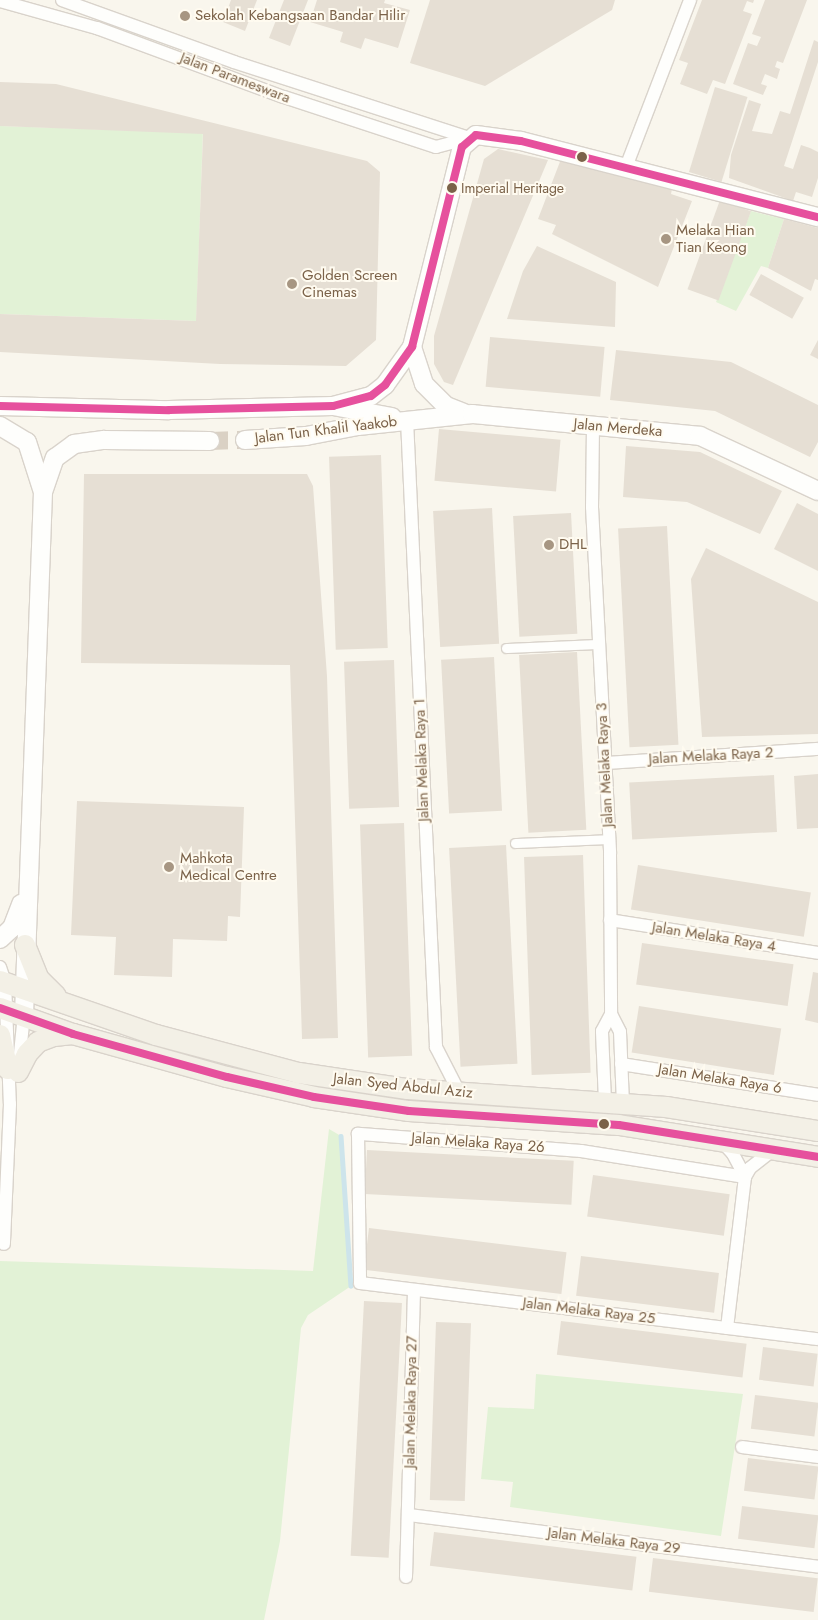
<!DOCTYPE html>
<style>
body{margin:0}
#map{position:relative;width:818px;height:1620px;overflow:hidden;background:#f9f6ed;font-family:Jost,sans-serif}
div>[style]{position:absolute}
[style*='--x']{left:calc(var(--x)*1px);top:calc(var(--y)*1px);width:calc(var(--w)*1px);rotate:calc(var(--a)*1deg)}
.green>*{inset:0;background:#e2f2d6;transform-origin:0 0}
.stream>*{height:4.5px;margin:-2.25px;padding:0 2.25px;transform-origin:2.25px;border-radius:2.25px;background:#cde4eb}
.building>*{inset:0;background:#e6dfd4;transform-origin:0 0}
.secondary-tunnel>*{height:18px;margin-top:-9px;transform-origin:0;background:repeating-linear-gradient(90deg,#dad1c4 0 18px,transparent 0 27px)}
.roads{filter:drop-shadow(1px 0 #d9d3cb) drop-shadow(-1px 0 #d9d3cb) drop-shadow(0 1px #d9d3cb) drop-shadow(0 -1px #d9d3cb)}
.pedestrian>*{height:9px;margin:-4.5px;padding:0 4.5px;transform-origin:4.5px;border-radius:4.5px;background:#fefefc}
.minor>*{height:12px;margin:-6px;padding:0 6px;transform-origin:6px;border-radius:6px;background:#fefefc}
.secondary>*{height:18px;margin:-9px;padding:0 9px;transform-origin:9px;border-radius:9px;background:#fefefc}
.primary>*{height:20px;margin:-10px;padding:0 10px;transform-origin:10px;border-radius:10px;background:#f3f0e6}
.bus-1>*{height:8px;margin:-4px;padding:0 4px;transform-origin:4px;border-radius:4px;background:#e6509d}
.dots>*{width:14px;height:14px;translate:-50% -50%;box-sizing:border-box;border:2px solid #fffbf0;border-radius:50%}
span{translate:-50% -50%;white-space:nowrap;text-align:center;line-height:1.15;-webkit-text-stroke:4px #fffbf0;paint-order:stroke}
.bus-label{font-size:14px;color:#7b6249}
.left{translate:0 -50%;text-align:left}
.poi-label{font-size:15px;color:#7b6249}
.street-label{font-size:15px;color:#7b6249}
</style>
<div id="map">
<div class="green">
<div style="left:0;top:126px;width:203px;height:188px;rotate:2deg"></div>
<div style="clip-path:polygon(751px 211px,784px 219px,768px 268px,761px 266px,736px 311px,716px 302px)"></div>
<div style="clip-path:polygon(329px 1129px,341px 1136px,351px 1286px,308px 1315px,301px 1328px,280px 1541px,264px 1620px,0 1620px,0 1261px,313px 1271px)"></div>
<div style="clip-path:polygon(536px 1374px,743px 1394px,721px 1536px,510px 1507px,513px 1482px,481px 1479px,488px 1407px,534px 1409px)"></div>
</div>
<div class="stream">
<div style="--x:341;--y:1136;--w:150;--a:86.2"></div>
</div>
<div class="building">
<div style="clip-path:polygon(231px 0,257px 0,245px 31px,223px 22px)"></div>
<div style="clip-path:polygon(284px 0,308px 0,290px 46px,269px 38px)"></div>
<div style="clip-path:polygon(317px 0,385px 0,384px 3px,410px 10px,398px 48px,365px 38px,361px 49px,340px 42px,343px 32px,310px 22px)"></div>
<div style="clip-path:polygon(430px 0,615px 0,612px 10px,485px 86px,410px 63px)"></div>
<div style="clip-path:polygon(702px 0,754px 0,753px 3px,747px 1px,743px 11px,752px 14px,725px 84px,713px 80px,707px 94px,680px 84px,688px 63px,679px 60px)"></div>
<div style="clip-path:polygon(765px 0,807px 0,783px 63px,777px 61px,775px 67px,780px 69px,777px 79px,765px 74px,761px 84px,767px 86px,763px 95px,733px 84px,748px 43px,757px 46px,761px 37px,752px 34px)"></div>
<div style="clip-path:polygon(814px 40px,818px 42px,818px 62px,784px 166px,793px 169px,801px 145px,810px 148px,818px 152px,818px 178px,812px 197px,796px 192px,793px 201px,729px 178px,731px 155px,749px 100px,761px 104px,752px 131px,772px 134px,780px 111px,790px 114px)"></div>
<div style="clip-path:polygon(0 82px,56px 84px,367px 161px,380px 172px,376px 340px,346px 366px,220px 364px,0 352px,0 314px,196px 321px,203px 134px,0 126px)"></div>
<div style="left:715px;top:87px;width:34px;height:89px;rotate:17deg"></div>
<div style="clip-path:polygon(498px 149px,548px 160px,453px 385px,444px 382px,434px 364px,434px 336px,484px 159px)"></div>
<div style="clip-path:polygon(561px 159px,672px 189px,671px 194px,692px 201px,658px 287px,552px 234px,556px 225px,538px 219px)"></div>
<div style="left:720px;top:200px;width:33px;height:95px;rotate:20deg"></div>
<div style="clip-path:polygon(784px 219px,818px 228px,818px 280px,815px 279px,811px 291px,768px 268px)"></div>
<div style="clip-path:polygon(537px 246px,616px 282px,615px 327px,507px 319px,523px 271px)"></div>
<div style="left:761px;top:274px;width:49px;height:24px;rotate:29deg"></div>
<div style="left:490px;top:337px;width:115px;height:50px;rotate:5deg"></div>
<div style="clip-path:polygon(818px 340px,818px 359px,810px 355px)"></div>
<div style="clip-path:polygon(616px 350px,731px 362px,818px 405px,818px 442px,810px 457px,715px 411px,610px 400px)"></div>
<div style="left:439px;top:429px;width:122px;height:52px;rotate:5deg"></div>
<div style="clip-path:polygon(626px 446px,700px 452px,782px 491px,760px 534px,687px 502px,623px 497px)"></div>
<div style="left:381px;top:455px;width:193px;height:52px;rotate:88deg"></div>
<div style="clip-path:polygon(84px 474px,307px 474px,313px 486px,327px 676px,338px 1038px,302px 1039px,290px 665px,81px 663px)"></div>
<div style="clip-path:polygon(797px 503px,818px 514px,818px 571px,774px 549px)"></div>
<div style="left:492px;top:508px;width:136px;height:59px;rotate:87deg"></div>
<div style="left:571px;top:513px;width:121px;height:58px;rotate:87deg"></div>
<div style="left:667px;top:526px;width:219px;height:49px;rotate:87deg"></div>
<div style="clip-path:polygon(706px 548px,818px 602px,818px 734px,702px 737px,691px 579px)"></div>
<div style="left:577px;top:652px;width:178px;height:58px;rotate:87deg"></div>
<div style="left:494px;top:657px;width:154px;height:53px;rotate:87deg"></div>
<div style="left:394px;top:660px;width:147px;height:50px;rotate:88deg"></div>
<div style="clip-path:polygon(818px 774px,818px 828px,797px 829px,794px 776px)"></div>
<div style="left:774px;top:775px;width:57px;height:145px;rotate:87deg"></div>
<div style="clip-path:polygon(77px 801px,244px 807px,240px 917px,228px 916px,227px 941px,173px 939px,172px 977px,114px 975px,116px 937px,71px 935px)"></div>
<div style="left:404px;top:823px;width:233px;height:44px;rotate:88deg"></div>
<div style="left:506px;top:845px;width:219px;height:57px;rotate:87deg"></div>
<div style="left:583px;top:855px;width:218px;height:59px;rotate:88deg"></div>
<div style="left:638px;top:865px;width:175px;height:45px;rotate:9deg"></div>
<div style="left:642px;top:943px;width:153px;height:42px;rotate:8deg"></div>
<div style="clip-path:polygon(813px 972px,818px 973px,818px 1023px,805px 1020px)"></div>
<div style="left:639px;top:1006px;width:144px;height:47px;rotate:9deg"></div>
<div style="left:367px;top:1150px;width:207px;height:44px;rotate:3deg"></div>
<div style="left:593px;top:1175px;width:138px;height:42px;rotate:8deg"></div>
<div style="left:369px;top:1228px;width:199px;height:42px;rotate:7deg"></div>
<div style="left:581px;top:1256px;width:139px;height:40px;rotate:7deg"></div>
<div style="left:364px;top:1301px;width:38px;height:255px;rotate:3deg"></div>
<div style="left:561px;top:1321px;width:187px;height:34px;rotate:7deg"></div>
<div style="left:436px;top:1322px;width:35px;height:178px;rotate:2deg"></div>
<div style="left:763px;top:1347px;width:55px;height:33px;rotate:7deg"></div>
<div style="left:755px;top:1395px;width:64px;height:34px;rotate:7deg"></div>
<div style="left:748px;top:1458px;width:71px;height:33px;rotate:7deg"></div>
<div style="left:742px;top:1506px;width:77px;height:33px;rotate:7deg"></div>
<div style="left:434px;top:1532px;width:204px;height:34px;rotate:7deg"></div>
<div style="left:653px;top:1558px;width:166px;height:34px;rotate:7deg"></div>
</div>
<div class="secondary-tunnel">
<div style="--x:210;--y:441;--w:35;--a:-2"></div>
</div>
<div class="roads">
<div class="pedestrian">
<div style="--x:506;--y:648;--w:92;--a:-2.5"></div>
<div style="--x:515;--y:843;--w:94;--a:-2.4"></div>
</div>
<div class="minor">
<div style="--x:62;--y:0;--w:183;--a:19.8"></div>
<div style="--x:234;--y:62;--w:247;--a:17.9"></div>
<div style="--x:0;--y:1;--w:101;--a:15.6"></div>
<div style="--x:97;--y:28;--w:199;--a:20.3"></div>
<div style="--x:284;--y:97;--w:160;--a:18.2"></div>
<div style="--x:436;--y:147;--w:34;--a:-15"></div>
<div style="--x:626;--y:167;--w:179;--a:-69"></div>
<div style="--x:407;--y:420;--w:628;--a:87.35"></div>
<div style="--x:436;--y:1047;--w:53;--a:62.9"></div>
<div style="--x:593;--y:426;--w:81;--a:90.7"></div>
<div style="--x:592;--y:507;--w:347;--a:87"></div>
<div style="--x:610;--y:854;--w:160;--a:89.6"></div>
<div style="--x:611;--y:1014;--w:20;--a:63"></div>
<div style="--x:620;--y:1032;--w:71;--a:87.6"></div>
<div style="--x:605;--y:763;--w:213;--a:-3.8"></div>
<div style="--x:610;--y:920;--w:211;--a:9"></div>
<div style="--x:0;--y:967;--w:16;--a:72"></div>
<div style="--x:5;--y:982;--w:122;--a:87.7"></div>
<div style="--x:10;--y:1104;--w:140;--a:92.5"></div>
<div style="--x:19;--y:1063;--w:48;--a:-84.1"></div>
<div style="--x:621;--y:1064;--w:199;--a:8.9"></div>
<div style="--x:605;--y:1101;--w:70;--a:-92.5"></div>
<div style="--x:602;--y:1031;--w:19;--a:-62"></div>
<div style="--x:722;--y:1142;--w:16;--a:47"></div>
<div style="--x:733;--y:1154;--w:26;--a:62"></div>
<div style="--x:745;--y:1177;--w:166;--a:-171"></div>
<div style="--x:581;--y:1151;--w:224;--a:-175.6"></div>
<div style="--x:358;--y:1134;--w:149;--a:89.2"></div>
<div style="--x:360;--y:1283;--w:461;--a:7"></div>
<div style="--x:727;--y:1328;--w:152;--a:-83.2"></div>
<div style="--x:745;--y:1177;--w:10;--a:-61"></div>
<div style="--x:750;--y:1168;--w:29;--a:-38"></div>
<div style="--x:742;--y:1447;--w:77;--a:7.5"></div>
<div style="--x:409;--y:1515;--w:412;--a:7.2"></div>
<div style="--x:406;--y:1577;--w:287;--a:-88.4"></div>
</div>
<div class="secondary">
<div style="--x:412;--y:347;--w:39;--a:72"></div>
<div style="--x:424;--y:384;--w:31;--a:45"></div>
<div style="--x:446;--y:406;--w:19;--a:21"></div>
<div style="--x:0;--y:406;--w:169;--a:1.4"></div>
<div style="--x:169;--y:410;--w:164;--a:-1.4"></div>
<div style="--x:333;--y:406;--w:60;--a:10.6"></div>
<div style="--x:333;--y:406;--w:39;--a:-15"></div>
<div style="--x:371;--y:396;--w:18;--a:-38"></div>
<div style="--x:385;--y:385;--w:47;--a:-54.6"></div>
<div style="--x:412;--y:347;--w:206;--a:-76"></div>
<div style="--x:462;--y:147;--w:18;--a:-41"></div>
<div style="--x:476;--y:135;--w:45;--a:7.6"></div>
<div style="--x:521;--y:141;--w:307;--a:14.4"></div>
<div style="--x:0;--y:426;--w:31;--a:31"></div>
<div style="--x:27;--y:442;--w:52;--a:72.3"></div>
<div style="--x:245;--y:440;--w:61;--a:-3.8"></div>
<div style="--x:306;--y:436;--w:53;--a:-10.9"></div>
<div style="--x:358;--y:426;--w:115;--a:-6"></div>
<div style="--x:472;--y:414;--w:229;--a:5.5"></div>
<div style="--x:700;--y:436;--w:130;--a:25"></div>
<div style="--x:0;--y:939;--w:16;--a:-43"></div>
<div style="--x:12;--y:928;--w:26;--a:-69"></div>
<div style="--x:24;--y:1015;--w:523;--a:-87.92"></div>
<div style="--x:43;--y:492;--w:36;--a:-71"></div>
<div style="--x:55;--y:458;--w:24;--a:-36"></div>
<div style="--x:74;--y:444;--w:30;--a:-8"></div>
<div style="--x:104;--y:440;--w:106;--a:0.5"></div>
</div>
<div class="primary">
<div style="--x:25;--y:945;--w:35;--a:68"></div>
<div style="--x:38;--y:978;--w:25;--a:45"></div>
<div style="--x:0;--y:981;--w:165;--a:19.1"></div>
<div style="--x:156;--y:1035;--w:148;--a:14.9"></div>
<div style="--x:299;--y:1073;--w:110;--a:8.4"></div>
<div style="--x:408;--y:1089;--w:259;--a:4"></div>
<div style="--x:666;--y:1107;--w:154;--a:9"></div>
<div style="--x:0;--y:1008;--w:77;--a:19.6"></div>
<div style="--x:73;--y:1034;--w:160;--a:15.6"></div>
<div style="--x:227;--y:1077;--w:89;--a:12.9"></div>
<div style="--x:314;--y:1097;--w:96;--a:8.4"></div>
<div style="--x:409;--y:1111;--w:210;--a:3.8"></div>
<div style="--x:619;--y:1125;--w:202;--a:9.1"></div>
<div style="--x:0;--y:1035;--w:35;--a:77"></div>
<div style="--x:18;--y:1072;--w:20;--a:-63"></div>
<div style="--x:27;--y:1054;--w:16;--a:-47"></div>
<div style="--x:38;--y:1042;--w:17;--a:-21"></div>
<div style="--x:54;--y:1036;--w:19;--a:-6"></div>
</div>
</div>
<div class="bus-1">
<div style="--x:0;--y:406;--w:169;--a:1.4"></div>
<div style="--x:169;--y:410;--w:164;--a:-1.4"></div>
<div style="--x:333;--y:406;--w:39;--a:-15"></div>
<div style="--x:371;--y:396;--w:18;--a:-38"></div>
<div style="--x:385;--y:385;--w:47;--a:-54.6"></div>
<div style="--x:412;--y:347;--w:206;--a:-76"></div>
<div style="--x:462;--y:147;--w:18;--a:-41"></div>
<div style="--x:476;--y:135;--w:45;--a:7.6"></div>
<div style="--x:521;--y:141;--w:307;--a:14.4"></div>
<div style="--x:0;--y:1008;--w:77;--a:19.6"></div>
<div style="--x:73;--y:1034;--w:160;--a:15.6"></div>
<div style="--x:227;--y:1077;--w:89;--a:12.9"></div>
<div style="--x:314;--y:1097;--w:96;--a:8.4"></div>
<div style="--x:409;--y:1111;--w:210;--a:3.8"></div>
<div style="--x:619;--y:1125;--w:202;--a:9.1"></div>
</div>
<div class="dots">
<div style="left:185px;top:16px;background:#a79682"></div>
<div style="left:582px;top:157px;background:#7b6249"></div>
<div style="left:452px;top:188px;background:#7b6249"></div>
<div style="left:666px;top:239px;background:#a79682"></div>
<div style="left:292px;top:284px;background:#a79682"></div>
<div style="left:549px;top:545px;background:#a79682"></div>
<div style="left:169px;top:867px;background:#a79682"></div>
<div style="left:604px;top:1124px;background:#7b6249"></div>
</div>
<div class="bus-label">
<span class="left" style="left:461px;top:188px">Imperial Heritage</span>
</div>
<div class="poi-label">
<span class="left" style="left:195px;top:16px">Sekolah Kebangsaan Bandar Hilir</span>
<span class="left" style="left:676px;top:239px">Melaka Hian<br>Tian Keong</span>
<span class="left" style="left:302px;top:284px">Golden Screen<br>Cinemas</span>
<span class="left" style="left:559px;top:545px">DHL</span>
<span class="left" style="left:180px;top:867px">Mahkota<br>Medical Centre</span>
</div>
<div class="street-label">
<span style="left:235px;top:78px;rotate:21deg">Jalan Parameswara</span>
<span style="left:618px;top:428px;rotate:5deg">Jalan Merdeka</span>
<span style="left:326px;top:430px;rotate:-7deg">Jalan Tun Khalil Yaakob</span>
<span style="left:711px;top:756px;rotate:-3deg">Jalan Melaka Raya 2</span>
<span style="left:422px;top:760px;rotate:-92deg">Jalan Melaka Raya 1</span>
<span style="left:605px;top:765px;rotate:-93deg">Jalan Melaka Raya 3</span>
<span style="left:714px;top:937px;rotate:9deg">Jalan Melaka Raya 4</span>
<span style="left:720px;top:1079px;rotate:9deg">Jalan Melaka Raya 6</span>
<span style="left:403px;top:1086px;rotate:6deg">Jalan Syed Abdul Aziz</span>
<span style="left:478px;top:1143px;rotate:4deg">Jalan Melaka Raya 26</span>
<span style="left:589px;top:1311px;rotate:7deg">Jalan Melaka Raya 25</span>
<span style="left:411px;top:1402px;rotate:-89deg">Jalan Melaka Raya 27</span>
<span style="left:614px;top:1541px;rotate:7deg">Jalan Melaka Raya 29</span>
</div>
</div>
